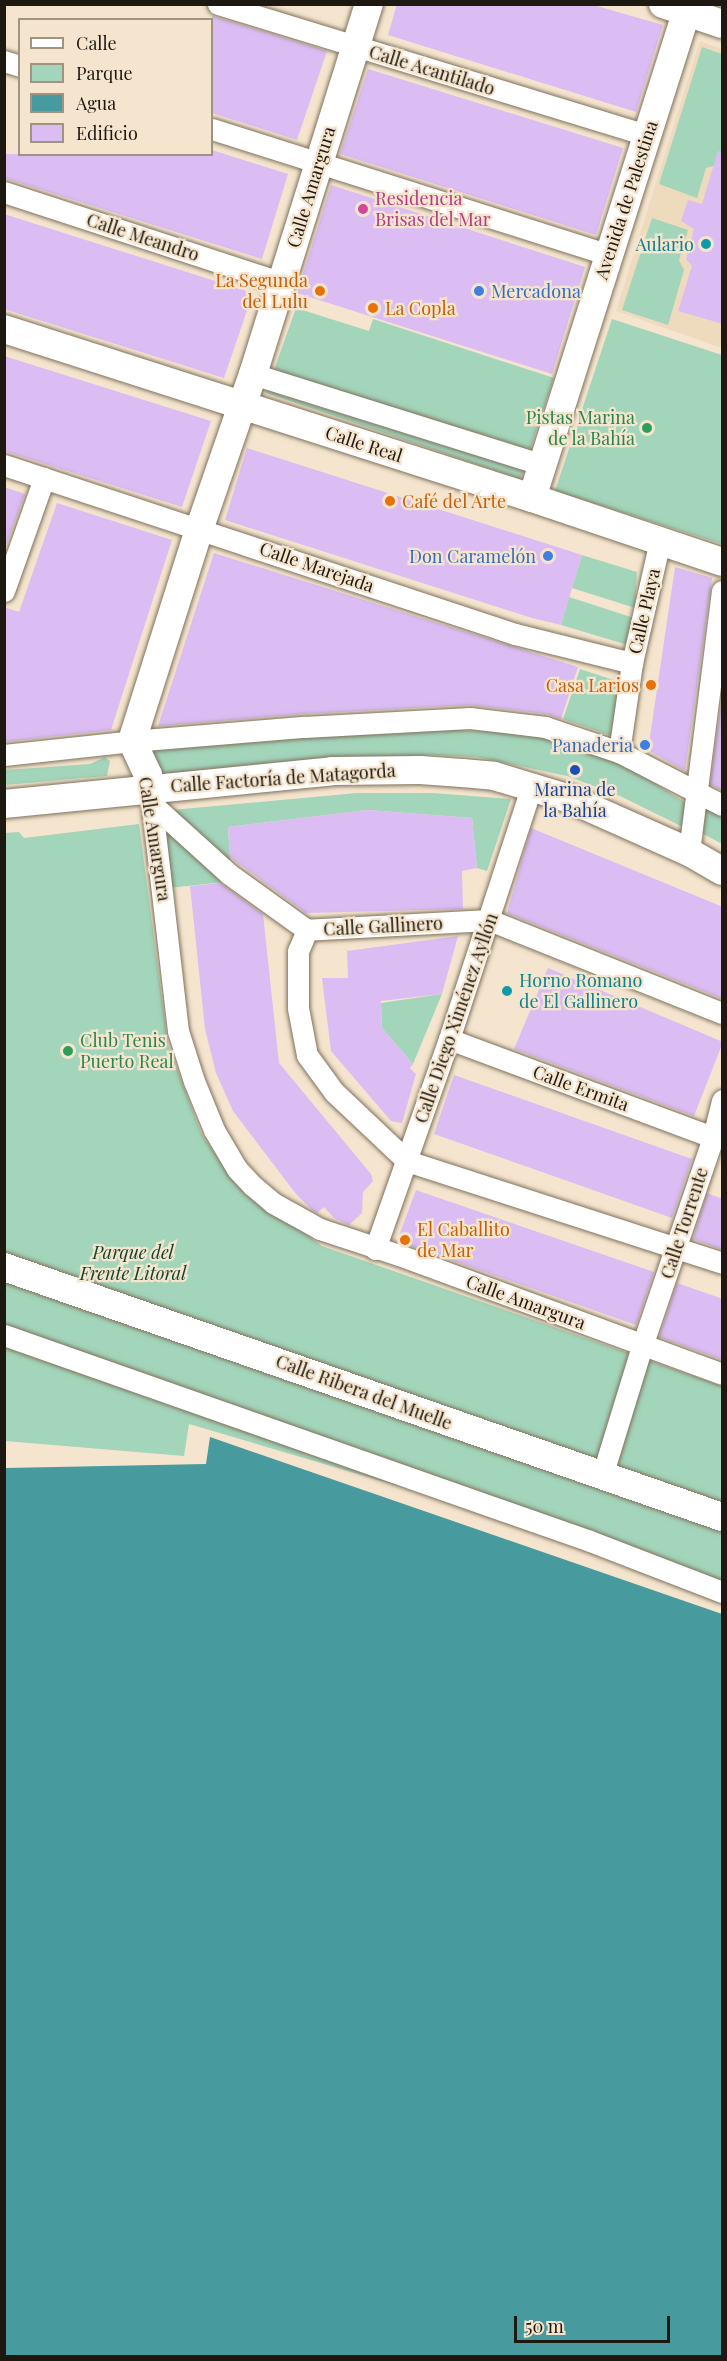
<!DOCTYPE html>
<meta charset="utf-8">
<style>
body{margin:0}
#map{position:relative;width:727px;height:2361px;overflow:hidden;background:#f5e5ce;font-family:"Playfair Display",serif}
div>[style]{position:absolute}
[style*='--x']{left:calc(var(--x)*1px);top:calc(var(--y)*1px);width:calc(var(--w)*1px);rotate:calc(var(--a)*1deg)}
.built>*{inset:0;background:#eedabc}
.green>*{inset:0;background:#a3d5ba}
.water>*{inset:0;background:#479b9e}
.building>*{inset:0;background:#dbbdf3}
.roads{filter:drop-shadow(0 0 2px #7f715c) drop-shadow(0 0 2px #7f715c)}
.street>*{height:21px;margin:-10.5px;padding:0 10.5px;transform-origin:10.5px;border-radius:10.5px;background:#fff}
.secondary>*{height:28px;margin:-14px;padding:0 14px;transform-origin:14px;border-radius:14px;background:#fff}
.dots>*{width:16px;height:16px;translate:-50% -50%;box-sizing:border-box;border:3px solid #f5e5ce;border-radius:50%}
span{translate:-50% -50%;white-space:nowrap;text-align:center;line-height:1.15;-webkit-text-stroke:4.5px #f5e5ce;paint-order:stroke}
.street-label{font-size:18px;color:#1d1810}
.hotel-label{font-size:18px;color:#b23c85}
.left{translate:0 -50%;text-align:left}
.culture-label{font-size:18px;color:#0d838f}
.right{translate:-100% -50%;text-align:right}
.food-label{font-size:18px;color:#c56008}
.shop-label{font-size:18px;color:#366cbe}
.leisure-label{font-size:18px;color:#27864d}
.transit-label{font-size:18px;color:#164399}
.park-label{font-size:18px;color:#10442e;font-style:italic}
.frame{position:absolute;inset:0;border:6px solid #1d1810;pointer-events:none}
.legend{position:absolute;left:18px;top:18px;width:195px;height:138px;box-sizing:border-box;background:#f5e5ce;border:2px solid #9f9382;margin:0;padding:8px 10px;list-style:none;font-size:18px;color:#1d1810}
.legend li{display:flex;align-items:center;gap:12px;height:30px}
.legend b{width:30px;border:2px solid #9f9382}
.scale{position:absolute;left:514px;top:2316px;width:156px;height:27px;box-sizing:border-box;border:3px solid #1d1810;border-top:0;padding-left:8px;font-size:18px;line-height:21px;white-space:nowrap;color:#1d1810;-webkit-text-stroke:4px #f5e5ce;paint-order:stroke}
</style>
<div id="map">
<div class="built">
<div style="clip-path:polygon(700px 41px,722px 49px,722px 348px,616px 311px)"></div>
</div>
<div class="green">
<div style="clip-path:polygon(702px 47px,722px 54px,722px 151px,720px 164px,706px 168px,697px 198px,659px 184px)"></div>
<div style="clip-path:polygon(652px 218px,688px 230px,679px 260px,684px 270px,668px 325px,622px 310px)"></div>
<div style="clip-path:polygon(296px 308px,369px 331px,373px 319px,554px 378px,520px 479px,266px 393px)"></div>
<div style="clip-path:polygon(612px 319px,722px 355px,722px 544px,555px 491px)"></div>
<div style="clip-path:polygon(582px 555px,637px 572px,635px 608px,572px 588px)"></div>
<div style="clip-path:polygon(569px 597px,634px 618px,631px 646px,561px 625px)"></div>
<div style="clip-path:polygon(580px 669px,623px 683px,618px 738px,563px 719px)"></div>
<div style="clip-path:polygon(440px 729px,541px 734px,616px 759px,686px 803px,683px 827px,620px 796px,567px 776px,477px 757px,432px 755px,298px 761px,158px 777px,143px 748px)"></div>
<div style="clip-path:polygon(105px 757px,110px 761px,107px 776px,5px 785px,5px 770px,90px 764px)"></div>
<div style="clip-path:polygon(357px 793px,433px 793px,511px 799px,487px 871px,477px 868px,472px 818px,368px 810px,228px 827px,231px 871px,225px 882px,168px 888px,161px 811px)"></div>
<div style="clip-path:polygon(703px 806px,722px 816px,722px 844px,698px 831px)"></div>
<div style="clip-path:polygon(139px 824px,168px 1045px,201px 1133px,235px 1183px,322px 1246px,722px 1386px,722px 1588px,666px 1565px,189px 1424px,184px 1456px,5px 1441px,5px 833px,19px 832px,24px 838px)"></div>
<div style="clip-path:polygon(442px 994px,413px 1064px,382px 1028px,381px 1003px)"></div>
</div>
<div class="water">
<div style="clip-path:polygon(210px 1437px,722px 1614px,722px 2356px,5px 2356px,5px 1468px,206px 1464px)"></div>
</div>
<div class="building">
<div style="clip-path:polygon(397px 4px,590px 4px,663px 25px,636px 112px,388px 35px)"></div>
<div style="clip-path:polygon(212px 16px,327px 51px,297px 140px,212px 113px)"></div>
<div style="clip-path:polygon(368px 69px,623px 148px,596px 235px,340px 154px)"></div>
<div style="clip-path:polygon(212px 150px,288px 174px,262px 259px,4px 178px,4px 154px,212px 154px)"></div>
<div style="clip-path:polygon(718px 151px,723px 152px,723px 324px,678px 311px,692px 266px,686px 259px,694px 229px,681px 221px,688px 200px,702px 204px)"></div>
<div style="clip-path:polygon(331px 185px,585px 267px,552px 374px,297px 293px)"></div>
<div style="clip-path:polygon(4px 214px,253px 293px,224px 378px,4px 309px)"></div>
<div style="clip-path:polygon(4px 356px,211px 421px,182px 507px,4px 451px)"></div>
<div style="clip-path:polygon(247px 448px,582px 555px,561px 625px,532px 618px,225px 520px)"></div>
<div style="clip-path:polygon(4px 487px,25px 494px,4px 551px)"></div>
<div style="clip-path:polygon(57px 503px,172px 540px,111px 730px,4px 742px,4px 607px,19px 612px)"></div>
<div style="clip-path:polygon(214px 553px,578px 667px,561px 719px,547px 714px,469px 705px,303px 714px,158px 726px)"></div>
<div style="clip-path:polygon(675px 567px,712px 578px,685px 771px,648px 750px)"></div>
<div style="clip-path:polygon(723px 689px,723px 791px,710px 784px)"></div>
<div style="clip-path:polygon(368px 810px,472px 818px,477px 868px,462px 871px,463px 909px,306px 913px,230px 857px,228px 827px)"></div>
<div style="clip-path:polygon(531px 828px,723px 907px,723px 999px,507px 913px)"></div>
<div style="clip-path:polygon(220px 883px,263px 914px,279px 1063px,371px 1174px,373px 1181px,363px 1192px,362px 1213px,349px 1225px,334px 1218px,324px 1207px,317px 1213px,312px 1210px,296px 1194px,233px 1111px,216px 1073px,205px 1029px,190px 886px)"></div>
<div style="clip-path:polygon(458px 936px,442px 994px,381px 1001px,382px 1028px,413px 1064px,410px 1068px,416px 1074px,402px 1123px,391px 1121px,331px 1051px,322px 978px,348px 978px,347px 951px)"></div>
<div style="clip-path:polygon(548px 968px,723px 1042px,694px 1116px,514px 1049px)"></div>
<div style="clip-path:polygon(454px 1075px,692px 1159px,672px 1218px,434px 1134px)"></div>
<div style="clip-path:polygon(416px 1190px,654px 1272px,636px 1325px,397px 1241px)"></div>
<div style="clip-path:polygon(707px 1193px,723px 1199px,723px 1250px,693px 1239px)"></div>
<div style="clip-path:polygon(677px 1283px,723px 1299px,723px 1360px,659px 1337px)"></div>
</div>
<div class="roads">
<div class="street">
<div style="--x:218;--y:4;--w:448;--a:17"></div>
<div style="--x:4;--y:61;--w:17;--a:17"></div>
<div style="--x:212;--y:129;--w:417;--a:17.6"></div>
<div style="--x:4;--y:192;--w:293;--a:18.1"></div>
<div style="--x:253;--y:374;--w:302;--a:17.4"></div>
<div style="--x:4;--y:465;--w:538;--a:18.3"></div>
<div style="--x:515;--y:634;--w:121;--a:13.9"></div>
<div style="--x:4;--y:591;--w:120;--a:-70.5"></div>
<div style="--x:619;--y:752;--w:90;--a:-81.7"></div>
<div style="--x:632;--y:663;--w:125;--a:-77.1"></div>
<div style="--x:4;--y:755;--w:129;--a:-6.2"></div>
<div style="--x:132;--y:741;--w:173;--a:-4.7"></div>
<div style="--x:304;--y:727;--w:166;--a:-3.1"></div>
<div style="--x:470;--y:718;--w:76;--a:6.8"></div>
<div style="--x:545;--y:727;--w:78;--a:18.7"></div>
<div style="--x:619;--y:752;--w:116;--a:27.2"></div>
<div style="--x:150;--y:789;--w:244;--a:83.4"></div>
<div style="--x:178;--y:1031;--w:52;--a:72.3"></div>
<div style="--x:194;--y:1081;--w:53;--a:67.8"></div>
<div style="--x:214;--y:1130;--w:45;--a:59.5"></div>
<div style="--x:237;--y:1169;--w:23;--a:47"></div>
<div style="--x:253;--y:1186;--w:26;--a:40"></div>
<div style="--x:273;--y:1203;--w:54;--a:29"></div>
<div style="--x:320;--y:1229;--w:83;--a:18.2"></div>
<div style="--x:399;--y:1255;--w:344;--a:20.2"></div>
<div style="--x:154;--y:806;--w:101;--a:42.2"></div>
<div style="--x:229;--y:874;--w:96;--a:35.7"></div>
<div style="--x:689;--y:852;--w:263;--a:-82.8"></div>
<div style="--x:722;--y:1013;--w:251;--a:-158.2"></div>
<div style="--x:489;--y:920;--w:182;--a:176.9"></div>
<div style="--x:307;--y:930;--w:23;--a:113"></div>
<div style="--x:298;--y:951;--w:57;--a:90"></div>
<div style="--x:298;--y:1008;--w:48;--a:79.2"></div>
<div style="--x:307;--y:1055;--w:46;--a:53.9"></div>
<div style="--x:334;--y:1092;--w:100;--a:43.4"></div>
<div style="--x:407;--y:1161;--w:331;--a:17.9"></div>
<div style="--x:449;--y:1039;--w:282;--a:20.4"></div>
<div style="--x:375;--y:1249;--w:223;--a:-70.6"></div>
<div style="--x:449;--y:1039;--w:267;--a:-71.9"></div>
<div style="--x:4;--y:1335;--w:621;--a:19.37"></div>
<div style="--x:590;--y:1541;--w:142;--a:21.1"></div>
<div style="--x:602;--y:1476;--w:136;--a:-72.9"></div>
<div style="--x:642;--y:1346;--w:221;--a:-71.2"></div>
<div style="--x:713;--y:1137;--w:38;--a:-76"></div>
</div>
<div class="secondary">
<div style="--x:663;--y:4;--w:62;--a:18.7"></div>
<div style="--x:4;--y:329;--w:554;--a:17.75"></div>
<div style="--x:532;--y:498;--w:200;--a:18.6"></div>
<div style="--x:532;--y:498;--w:518;--a:-72.37"></div>
<div style="--x:150;--y:789;--w:14;--a:-98"></div>
<div style="--x:148;--y:775;--w:38;--a:-115"></div>
<div style="--x:132;--y:741;--w:225;--a:-72.4"></div>
<div style="--x:200;--y:527;--w:162;--a:-70.9"></div>
<div style="--x:253;--y:374;--w:388;--a:-72.6"></div>
<div style="--x:4;--y:804;--w:330;--a:-5.7"></div>
<div style="--x:332;--y:771;--w:88;--a:-0.7"></div>
<div style="--x:420;--y:770;--w:42;--a:4.1"></div>
<div style="--x:462;--y:773;--w:32;--a:5"></div>
<div style="--x:494;--y:776;--w:79;--a:16.8"></div>
<div style="--x:570;--y:799;--w:130;--a:24"></div>
<div style="--x:689;--y:852;--w:38;--a:30"></div>
<div style="--x:4;--y:1267;--w:760;--a:19.2"></div>
</div>
</div>
<div class="dots">
<div style="left:363px;top:209px;background:#d1479c"></div>
<div style="left:706px;top:244px;background:#0f9aa8"></div>
<div style="left:320px;top:291px;background:#e8710a"></div>
<div style="left:479px;top:291px;background:#3f7fe0"></div>
<div style="left:373px;top:308px;background:#e8710a"></div>
<div style="left:647px;top:428px;background:#2e9e5b"></div>
<div style="left:390px;top:501px;background:#e8710a"></div>
<div style="left:548px;top:556px;background:#3f7fe0"></div>
<div style="left:651px;top:685px;background:#e8710a"></div>
<div style="left:645px;top:745px;background:#3f7fe0"></div>
<div style="left:575px;top:770px;background:#1a4fb4"></div>
<div style="left:507px;top:991px;background:#0f9aa8"></div>
<div style="left:68px;top:1051px;background:#2e9e5b"></div>
<div style="left:405px;top:1240px;background:#e8710a"></div>
</div>
<div class="street-label">
<span style="left:432px;top:70px;rotate:17deg">Calle Acantilado</span>
<span style="left:311px;top:187px;rotate:-73deg">Calle Amargura</span>
<span style="left:626px;top:200px;rotate:-72deg">Avenida de Palestina</span>
<span style="left:143px;top:237px;rotate:18deg">Calle Meandro</span>
<span style="left:364px;top:444px;rotate:18deg">Calle Real</span>
<span style="left:317px;top:567px;rotate:19deg">Calle Marejada</span>
<span style="left:644px;top:611px;rotate:-77deg">Calle Playa</span>
<span style="left:283px;top:778px;rotate:-4deg">Calle Factoría de Matagorda</span>
<span style="left:155px;top:839px;rotate:81deg">Calle Amargura</span>
<span style="left:383px;top:926px;rotate:-3deg">Calle Gallinero</span>
<span style="left:456px;top:1018px;rotate:-71deg">Calle Diego Ximénez Ayllón</span>
<span style="left:581px;top:1088px;rotate:20deg">Calle Ermita</span>
<span style="left:684px;top:1223px;rotate:-72deg">Calle Torrente</span>
<span style="left:526px;top:1302px;rotate:20deg">Calle Amargura</span>
<span style="left:364px;top:1392px;rotate:20deg">Calle Ribera del Muelle</span>
</div>
<div class="hotel-label">
<span class="left" style="left:375px;top:209px">Residencia<br>Brisas del Mar</span>
</div>
<div class="culture-label">
<span class="right" style="left:694px;top:244px">Aulario</span>
<span class="left" style="left:519px;top:991px">Horno Romano<br>de El Gallinero</span>
</div>
<div class="food-label">
<span class="right" style="left:308px;top:291px">La Segunda<br>del Lulu</span>
<span class="left" style="left:385px;top:308px">La Copla</span>
<span class="left" style="left:402px;top:501px">Café del Arte</span>
<span class="right" style="left:639px;top:685px">Casa Larios</span>
<span class="left" style="left:417px;top:1240px">El Caballito<br>de Mar</span>
</div>
<div class="shop-label">
<span class="left" style="left:491px;top:291px">Mercadona</span>
<span class="right" style="left:536px;top:556px">Don Caramelón</span>
<span class="right" style="left:633px;top:745px">Panaderia</span>
</div>
<div class="leisure-label">
<span class="right" style="left:635px;top:428px">Pistas Marina<br>de la Bahía</span>
<span class="left" style="left:80px;top:1051px">Club Tenis<br>Puerto Real</span>
</div>
<div class="transit-label">
<span style="left:575px;top:800px">Marina de<br>la Bahía</span>
</div>
<div class="park-label">
<span style="left:133px;top:1263px">Parque del<br>Frente Litoral</span>
</div>
<div class="frame"></div>
<ul class="legend">
<li><b style="height:8px;background:#fff"></b>Calle</li>
<li><b style="height:16px;background:#a3d5ba"></b>Parque</li>
<li><b style="height:16px;background:#479b9e"></b>Agua</li>
<li><b style="height:16px;background:#dbbdf3"></b>Edificio</li>
</ul>
<div class="scale">50 m</div>
</div>
